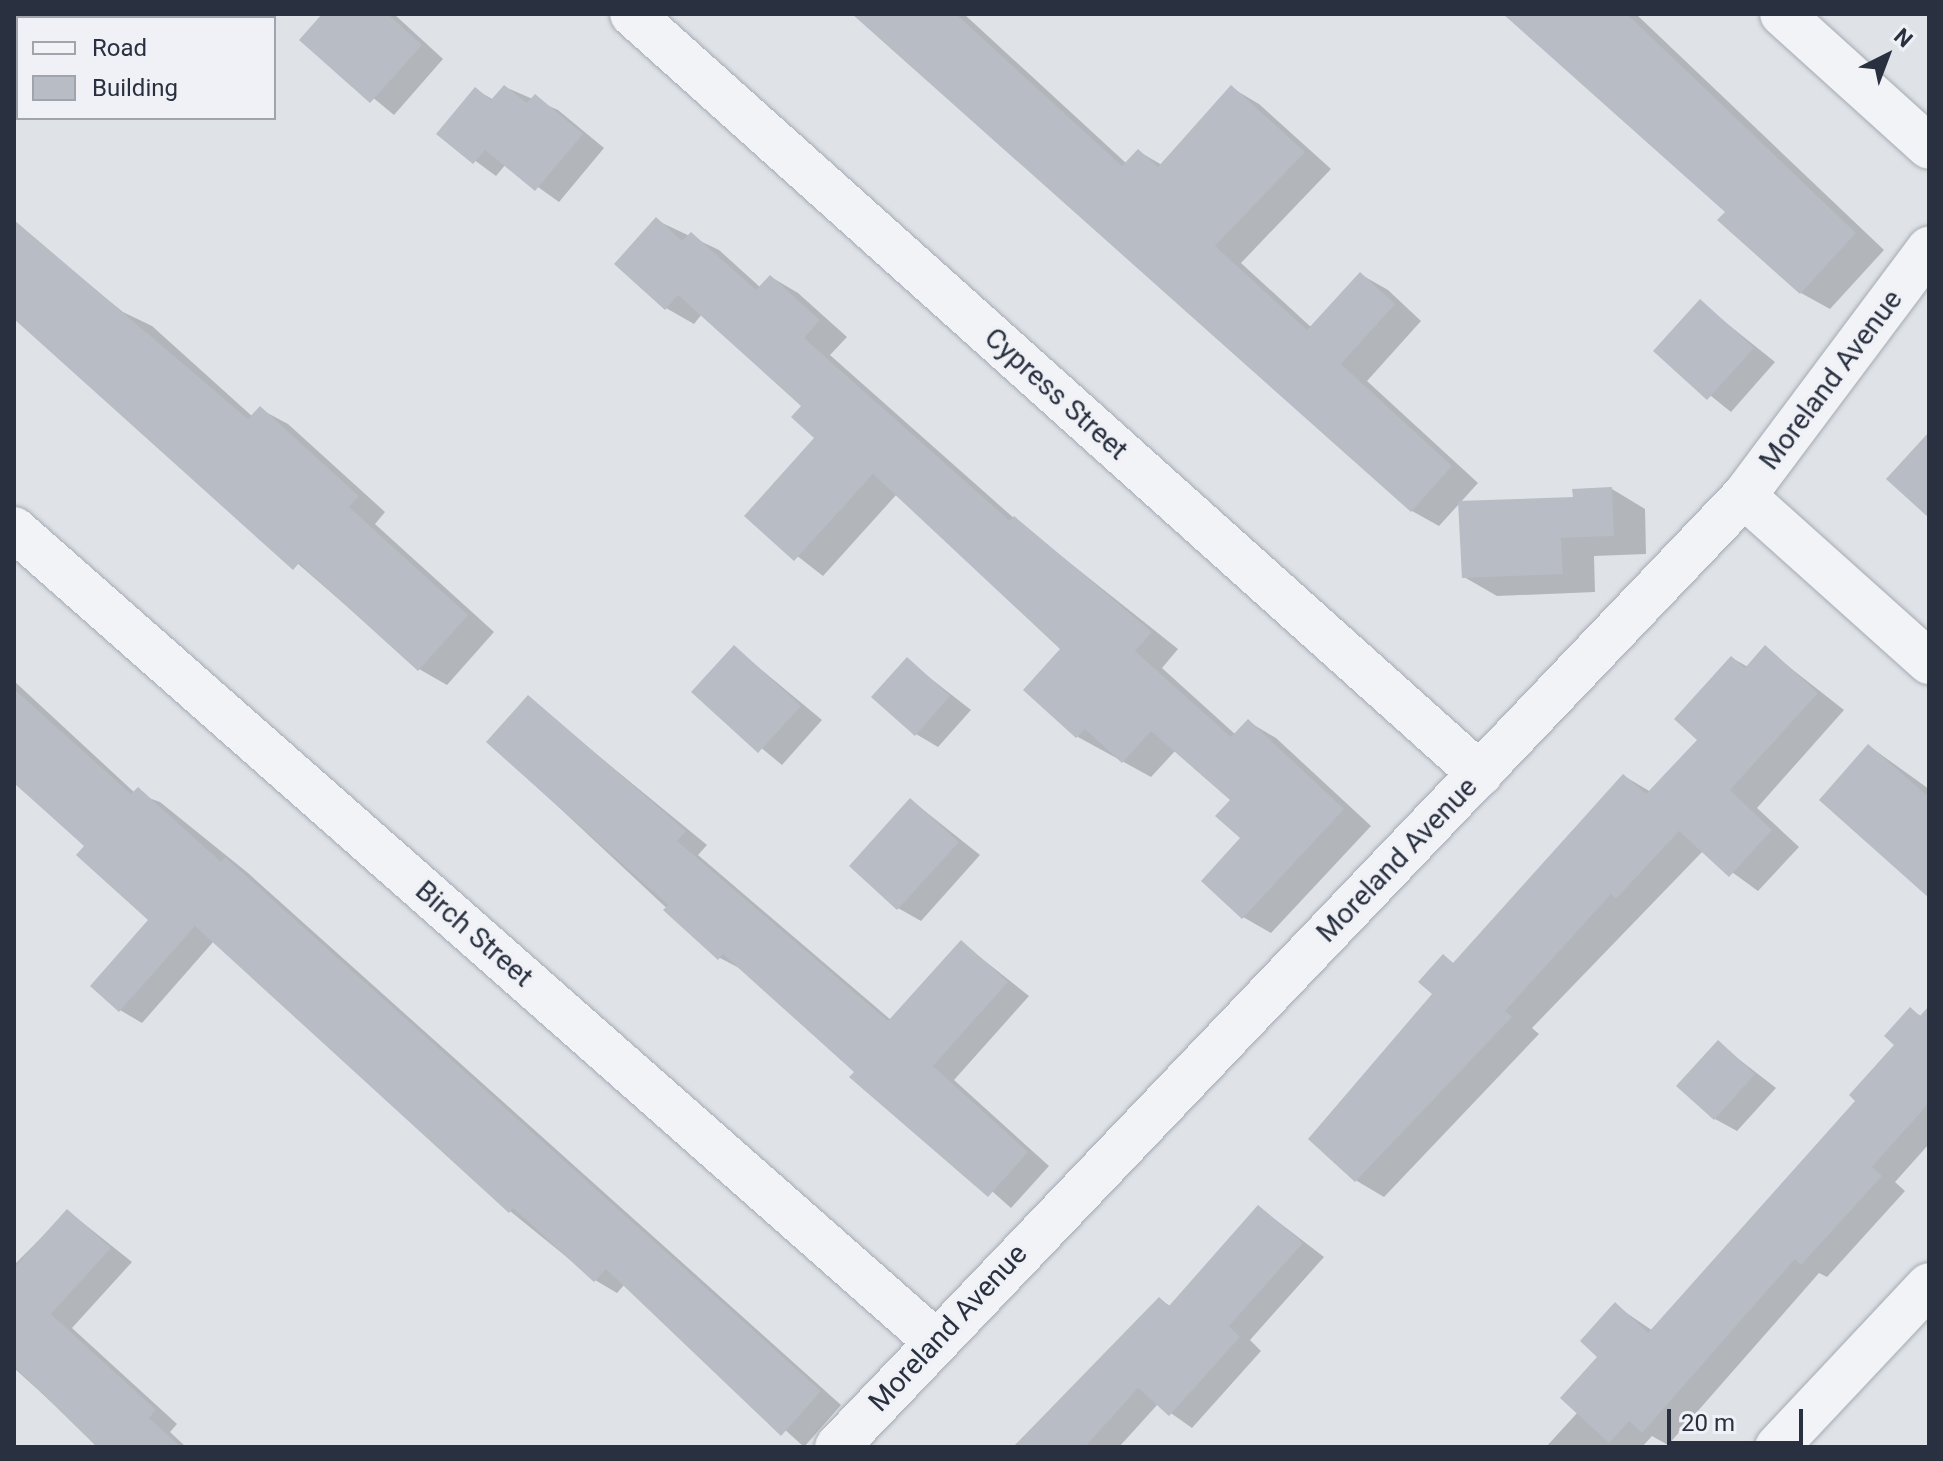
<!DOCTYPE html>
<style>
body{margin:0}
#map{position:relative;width:1943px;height:1461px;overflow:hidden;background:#dfe3e8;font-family:Roboto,sans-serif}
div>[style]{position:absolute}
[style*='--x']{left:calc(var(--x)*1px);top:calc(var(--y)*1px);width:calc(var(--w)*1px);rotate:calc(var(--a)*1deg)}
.shadow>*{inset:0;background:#0003}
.building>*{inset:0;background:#b7bcc5}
.roads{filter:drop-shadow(0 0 2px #a5aab2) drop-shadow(0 0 2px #a5aab2)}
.minor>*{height:44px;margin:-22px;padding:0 22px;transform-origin:22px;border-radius:22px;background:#f2f3f6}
.tertiary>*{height:44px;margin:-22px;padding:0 22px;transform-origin:22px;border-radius:22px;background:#f2f3f6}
span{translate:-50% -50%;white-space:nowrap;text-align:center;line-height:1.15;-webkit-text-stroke:6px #eff1f6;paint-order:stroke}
.street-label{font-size:28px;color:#29303f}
.frame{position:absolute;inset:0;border:16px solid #29303f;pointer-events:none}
.legend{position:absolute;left:16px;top:16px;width:260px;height:104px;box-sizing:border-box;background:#eff1f6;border:2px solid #a0a4ad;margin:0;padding:10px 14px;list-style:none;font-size:24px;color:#29303f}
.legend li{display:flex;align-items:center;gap:16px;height:40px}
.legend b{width:40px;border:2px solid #a0a4ad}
.north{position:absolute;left:1847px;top:16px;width:80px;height:80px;-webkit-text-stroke:6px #eff1f6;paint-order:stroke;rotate:42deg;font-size:22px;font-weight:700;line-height:32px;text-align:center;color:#29303f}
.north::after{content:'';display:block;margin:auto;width:28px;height:36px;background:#29303f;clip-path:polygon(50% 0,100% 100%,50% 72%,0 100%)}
.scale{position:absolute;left:1667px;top:1409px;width:136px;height:36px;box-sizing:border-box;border:4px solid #29303f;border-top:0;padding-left:10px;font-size:24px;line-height:28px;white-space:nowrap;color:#29303f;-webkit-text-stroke:6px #eff1f6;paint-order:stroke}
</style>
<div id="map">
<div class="shadow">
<div style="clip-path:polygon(325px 14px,394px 14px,443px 59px,394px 115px,302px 39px)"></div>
<div style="clip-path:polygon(853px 14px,964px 14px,1127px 164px,1138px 151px,1162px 165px,1232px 88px,1259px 104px,1331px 169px,1241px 263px,1312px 328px,1360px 274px,1388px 290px,1421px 321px,1367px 381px,1478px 483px,1439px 526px,1412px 511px)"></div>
<div style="clip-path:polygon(1510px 14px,1636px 14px,1884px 250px,1830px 309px,1801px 293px,1720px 220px,1728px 211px)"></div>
<div style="clip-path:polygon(505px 87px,558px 110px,604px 148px,559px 202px,506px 164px,496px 176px,439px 134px,476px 90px,494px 100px)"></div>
<div style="clip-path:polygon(656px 220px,719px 250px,761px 288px,771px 277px,798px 293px,847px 337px,830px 355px,1016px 520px,1178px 649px,1162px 668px,1236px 735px,1249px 722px,1276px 738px,1371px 826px,1271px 933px,1243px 917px,1242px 838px,1233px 799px,1176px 750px,1151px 777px,1078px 737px,1026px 690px,1063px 649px,897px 494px,823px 576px,746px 516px,817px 438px,804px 406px,702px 314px,694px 324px,666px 308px)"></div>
<div style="clip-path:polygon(14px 224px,123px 312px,152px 326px,253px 417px,260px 409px,288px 424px,385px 512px,375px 524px,494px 632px,447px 685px,419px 669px,14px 317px)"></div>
<div style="clip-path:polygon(1700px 302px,1775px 362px,1731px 412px,1655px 351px)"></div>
<div style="clip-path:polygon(1612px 489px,1645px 509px,1646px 554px,1594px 556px,1595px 592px,1497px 596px,1464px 577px,1575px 499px)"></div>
<div style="clip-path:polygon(734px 647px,822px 720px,782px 765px,693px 692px)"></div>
<div style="clip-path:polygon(1765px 648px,1844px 710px,1757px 808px,1799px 847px,1758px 891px,1703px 851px,1532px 1028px,1539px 1034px,1384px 1197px,1357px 1181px,1310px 1139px,1435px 994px,1443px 957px,1455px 964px,1624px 776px,1651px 792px,1700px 740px,1732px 658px,1748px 667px)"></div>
<div style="clip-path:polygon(907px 660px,971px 710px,938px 747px,916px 734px)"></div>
<div style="clip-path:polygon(14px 681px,135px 793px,160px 802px,248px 873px,841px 1405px,804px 1447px,625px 1284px,617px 1293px,595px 1280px,510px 1211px,214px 941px,142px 1023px,120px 1010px,151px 920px,87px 846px,14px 783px)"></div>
<div style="clip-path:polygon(528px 698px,707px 845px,698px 855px,891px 1020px,961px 942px,1029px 996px,954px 1080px,1049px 1166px,1011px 1208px,743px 970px,720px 958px,489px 742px)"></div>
<div style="clip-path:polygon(1869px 746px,1929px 789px,1929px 895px)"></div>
<div style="clip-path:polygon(911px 800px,980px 855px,921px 921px,898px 908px)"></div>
<div style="clip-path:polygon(1929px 1008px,1929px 1144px,1895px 1182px,1905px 1191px,1827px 1277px,1819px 1273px,1668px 1445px,1652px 1436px,1642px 1447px,1546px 1447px,1578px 1412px,1615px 1305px,1653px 1331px,1858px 1100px,1897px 1045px,1910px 1010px,1921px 1016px)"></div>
<div style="clip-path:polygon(1718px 1043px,1776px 1088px,1737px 1131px,1715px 1119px)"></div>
<div style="clip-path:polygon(1259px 1207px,1324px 1257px,1250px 1340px,1261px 1351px,1192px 1428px,1158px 1404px,1119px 1447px,1040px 1447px,1026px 1435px,1160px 1300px,1172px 1307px)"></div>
<div style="clip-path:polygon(68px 1211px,132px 1262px,72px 1328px,177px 1424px,170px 1432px,186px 1447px,101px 1447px,14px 1368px,14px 1265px)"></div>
</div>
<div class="building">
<div style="clip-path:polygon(322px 14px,388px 14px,422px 45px,370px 103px,299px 40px)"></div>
<div style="clip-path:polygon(852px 14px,956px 14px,1122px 166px,1138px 149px,1158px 167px,1231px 85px,1305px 152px,1215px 246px,1307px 330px,1360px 272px,1395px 304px,1341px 364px,1452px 466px,1411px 512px)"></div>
<div style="clip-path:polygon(1503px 14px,1627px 14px,1856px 233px,1800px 294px,1717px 220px,1725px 212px)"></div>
<div style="clip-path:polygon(504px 85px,527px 103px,535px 94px,583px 134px,535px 191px,485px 150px,473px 164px,436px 134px,475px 87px,491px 100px)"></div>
<div style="clip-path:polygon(656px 217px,682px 241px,691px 232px,756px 290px,770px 275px,820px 320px,804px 338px,1010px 521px,1014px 516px,1152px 632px,1135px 651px,1231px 737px,1248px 719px,1344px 809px,1242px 919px,1201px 881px,1240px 838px,1215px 816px,1230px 800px,1151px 731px,1122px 763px,1085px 729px,1076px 738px,1023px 690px,1060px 649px,873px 474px,794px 561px,744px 516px,814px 438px,791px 417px,801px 406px,678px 295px,665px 310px,614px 264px)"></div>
<div style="clip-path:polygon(14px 220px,248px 419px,260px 406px,359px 496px,349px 507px,468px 615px,418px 671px,299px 563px,293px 570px,14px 319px)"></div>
<div style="clip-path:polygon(1700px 299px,1754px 348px,1707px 400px,1653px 351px)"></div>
<div style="clip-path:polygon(1929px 432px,1929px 518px,1886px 479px)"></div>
<div style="clip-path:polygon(1612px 487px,1614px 536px,1561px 538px,1563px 574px,1462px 578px,1458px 501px,1573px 497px,1572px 489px)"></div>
<div style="clip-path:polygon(734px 645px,801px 706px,758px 753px,691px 692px)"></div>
<div style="clip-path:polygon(1765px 645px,1818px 693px,1730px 790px,1772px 830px,1729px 877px,1679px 831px,1616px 899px,1611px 894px,1505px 1011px,1512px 1017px,1355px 1182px,1308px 1139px,1432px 994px,1418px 982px,1443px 954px,1453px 963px,1623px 774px,1646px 794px,1697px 740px,1674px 719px,1731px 656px,1745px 668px)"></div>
<div style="clip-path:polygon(907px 657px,950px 696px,915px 736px,871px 697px)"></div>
<div style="clip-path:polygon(14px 689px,131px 794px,138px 787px,221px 862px,225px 857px,821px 1391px,781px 1436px,606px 1269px,594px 1282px,513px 1208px,509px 1213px,195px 926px,119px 1012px,90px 986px,148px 920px,76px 855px,84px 846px,14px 783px)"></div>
<div style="clip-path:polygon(528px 695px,686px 831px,677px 841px,888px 1021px,961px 940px,1008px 982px,933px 1066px,1028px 1152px,988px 1197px,849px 1077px,854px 1072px,723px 954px,718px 960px,663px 910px,668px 905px,486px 742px)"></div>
<div style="clip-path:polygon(1868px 744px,1929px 797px,1929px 898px,1819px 800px)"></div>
<div style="clip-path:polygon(910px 798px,959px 842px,897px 910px,849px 866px)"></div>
<div style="clip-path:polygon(1929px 1006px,1929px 1103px,1872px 1167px,1882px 1176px,1801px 1265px,1795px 1259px,1642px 1433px,1629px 1421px,1609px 1443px,1560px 1398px,1597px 1357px,1580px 1341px,1615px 1302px,1648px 1333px,1855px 1101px,1849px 1095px,1894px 1045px,1884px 1036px,1910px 1007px,1920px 1016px)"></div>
<div style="clip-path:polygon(1718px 1040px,1755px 1074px,1714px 1120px,1676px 1086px)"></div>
<div style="clip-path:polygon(1258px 1205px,1303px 1243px,1229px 1326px,1240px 1337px,1169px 1416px,1138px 1388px,1085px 1447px,1013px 1447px,1159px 1297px,1169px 1306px)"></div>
<div style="clip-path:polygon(67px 1209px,111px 1248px,51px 1314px,156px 1410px,149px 1418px,181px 1447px,97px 1447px,14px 1366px,14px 1268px)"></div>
</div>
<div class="roads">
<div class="minor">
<div style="--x:632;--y:14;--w:1139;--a:41.87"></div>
<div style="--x:1782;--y:14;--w:198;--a:42.1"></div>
<div style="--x:1744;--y:496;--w:249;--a:41.9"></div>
<div style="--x:14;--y:529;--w:1226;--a:41.4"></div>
<div style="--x:1777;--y:1447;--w:222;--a:-46.8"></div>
</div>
<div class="tertiary">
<div style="--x:837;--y:1447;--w:1314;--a:-46.36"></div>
<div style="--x:1744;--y:496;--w:309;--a:-53.2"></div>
</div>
</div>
<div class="street-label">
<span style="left:1831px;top:380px;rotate:-53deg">Moreland Avenue</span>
<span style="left:1056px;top:394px;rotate:42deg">Cypress Street</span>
<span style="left:1397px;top:860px;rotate:-46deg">Moreland Avenue</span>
<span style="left:474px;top:934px;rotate:41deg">Birch Street</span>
<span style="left:948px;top:1328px;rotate:-47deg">Moreland Avenue</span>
</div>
<div class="frame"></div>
<ul class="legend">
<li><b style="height:10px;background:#f2f3f6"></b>Road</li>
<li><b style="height:22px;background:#b7bcc5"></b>Building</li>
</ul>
<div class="north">N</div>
<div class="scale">20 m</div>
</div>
